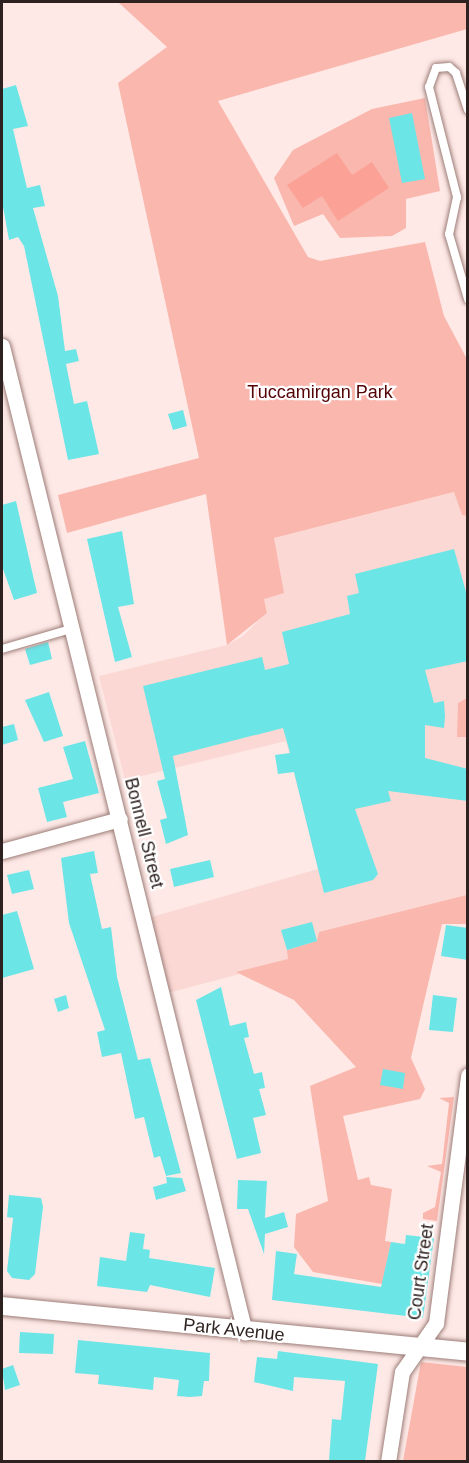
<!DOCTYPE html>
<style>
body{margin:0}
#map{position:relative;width:469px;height:1463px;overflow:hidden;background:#fee9e6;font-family:Arial,sans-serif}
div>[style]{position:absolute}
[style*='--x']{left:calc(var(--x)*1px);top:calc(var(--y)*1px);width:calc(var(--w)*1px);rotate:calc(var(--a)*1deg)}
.built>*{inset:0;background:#fbd8d3}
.green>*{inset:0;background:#fab7ae}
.water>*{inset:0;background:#fba196}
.building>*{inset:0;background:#6ce5e7}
.roads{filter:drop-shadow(0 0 2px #9c7d78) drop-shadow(0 0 2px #9c7d78)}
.service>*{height:8px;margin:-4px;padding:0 4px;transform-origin:4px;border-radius:4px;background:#fff}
.minor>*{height:15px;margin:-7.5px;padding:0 7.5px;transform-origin:7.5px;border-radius:7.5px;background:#fff}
.tertiary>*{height:18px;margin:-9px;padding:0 9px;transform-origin:9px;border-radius:9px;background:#fff}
span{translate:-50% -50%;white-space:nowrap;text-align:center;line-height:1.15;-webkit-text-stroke:4.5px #fff;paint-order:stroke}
.park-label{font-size:18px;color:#540305}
.street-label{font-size:18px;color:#2e2220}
.frame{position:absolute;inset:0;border:3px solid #2e2220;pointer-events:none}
</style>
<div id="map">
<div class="built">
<div style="clip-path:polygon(455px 492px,462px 515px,468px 516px,467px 914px,164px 994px,145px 919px,318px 869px,286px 741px,125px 780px,99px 676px,227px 645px,243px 636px,267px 612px,264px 599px,274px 538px)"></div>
</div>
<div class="green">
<div style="clip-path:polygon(118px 2px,467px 2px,467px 29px,218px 101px,308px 257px,320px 261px,425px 242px,444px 316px,468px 361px,467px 516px,462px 515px,454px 492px,274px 538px,284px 593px,264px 599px,267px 613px,227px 645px,206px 494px,67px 533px,58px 495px,199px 458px,118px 83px,167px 47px)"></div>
<div style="clip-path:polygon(425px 98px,440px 191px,406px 199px,406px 228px,392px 236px,340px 238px,323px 214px,294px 226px,274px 178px,293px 150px,372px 109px)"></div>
<div style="clip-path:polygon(467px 698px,467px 737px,457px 737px,458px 703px)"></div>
<div style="clip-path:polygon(467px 895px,467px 924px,442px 924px,411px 1058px,425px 1089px,420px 1099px,343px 1116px,358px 1180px,369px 1177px,371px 1185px,408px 1192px,392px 1189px,385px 1241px,391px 1242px,382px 1284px,313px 1272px,294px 1247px,296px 1214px,328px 1201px,310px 1086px,356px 1067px,294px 1000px,236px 972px,288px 959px,287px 950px,317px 941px,319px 932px)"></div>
<div style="clip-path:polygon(454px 1097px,437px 1221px,423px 1219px,423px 1213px,435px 1207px,441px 1172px,427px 1166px,442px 1164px,449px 1103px,439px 1098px)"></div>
<div style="clip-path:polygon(421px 1362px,467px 1367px,467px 1461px,403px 1461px)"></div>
</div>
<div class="water">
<div style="clip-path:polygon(337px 153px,352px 175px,372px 162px,389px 188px,338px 221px,322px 196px,303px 208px,287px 185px)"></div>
</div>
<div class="building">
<div style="clip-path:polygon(16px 85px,28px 126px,13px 129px,17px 146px,27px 188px,40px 185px,45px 206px,33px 208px,58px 296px,65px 351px,76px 349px,79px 361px,66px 364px,74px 404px,87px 401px,99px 454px,68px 460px,24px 246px,18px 237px,9px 240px,2px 201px,2px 89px)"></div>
<div style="clip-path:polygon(412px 113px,425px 179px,402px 183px,389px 118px)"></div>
<div style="clip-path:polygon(183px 410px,187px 426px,173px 430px,168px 414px)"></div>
<div style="clip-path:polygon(16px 501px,37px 593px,14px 600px,2px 566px,2px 505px)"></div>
<div style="clip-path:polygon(122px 531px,134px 604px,118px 607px,132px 657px,115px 662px,87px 539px)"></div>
<div style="clip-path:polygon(454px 549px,468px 599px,468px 661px,425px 670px,434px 703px,444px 701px,445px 717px,444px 728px,425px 725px,425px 758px,468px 769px,468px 801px,388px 791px,391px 801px,355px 809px,378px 874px,373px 880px,324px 893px,294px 772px,278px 774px,275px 755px,290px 753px,283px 728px,173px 756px,188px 835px,166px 844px,160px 820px,167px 818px,157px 781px,165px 779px,143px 686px,262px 657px,265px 670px,289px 664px,282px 632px,350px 614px,347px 596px,359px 593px,355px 574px)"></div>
<div style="clip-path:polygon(48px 642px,52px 659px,30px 665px,25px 649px)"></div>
<div style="clip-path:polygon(49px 692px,63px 736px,44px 742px,25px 700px)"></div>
<div style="clip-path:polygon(14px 724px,18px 740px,2px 745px,2px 727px)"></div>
<div style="clip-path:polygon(85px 741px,99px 793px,63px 802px,67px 817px,47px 822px,38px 788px,73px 779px,63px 747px)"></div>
<div style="clip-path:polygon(94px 851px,98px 873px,90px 874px,102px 929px,111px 927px,117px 977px,138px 1060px,150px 1058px,181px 1173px,166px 1176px,160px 1156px,154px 1158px,144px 1117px,135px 1119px,121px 1053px,102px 1057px,97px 1032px,105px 1030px,69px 923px,61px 858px)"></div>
<div style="clip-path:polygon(210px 860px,214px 877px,174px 887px,170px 869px)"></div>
<div style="clip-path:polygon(29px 870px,34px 889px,12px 894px,7px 875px)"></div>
<div style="clip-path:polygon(17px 911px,34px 969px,2px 978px,2px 915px)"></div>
<div style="clip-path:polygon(312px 922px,317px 941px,287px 950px,281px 930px)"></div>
<div style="clip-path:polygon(446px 925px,468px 928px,468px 960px,441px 956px)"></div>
<div style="clip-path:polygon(221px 987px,230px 1026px,246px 1022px,249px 1037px,244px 1038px,254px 1074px,262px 1072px,265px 1088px,259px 1089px,266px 1115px,253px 1118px,261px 1153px,237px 1159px,196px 1000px)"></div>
<div style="clip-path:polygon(66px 995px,69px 1008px,58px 1012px,54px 999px)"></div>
<div style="clip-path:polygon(433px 995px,457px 998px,453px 1032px,429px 1030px)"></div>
<div style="clip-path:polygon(383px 1069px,405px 1073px,403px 1089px,380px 1085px)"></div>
<div style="clip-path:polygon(166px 1177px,182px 1178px,186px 1191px,156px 1200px,153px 1187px,167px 1183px)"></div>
<div style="clip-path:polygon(238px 1180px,267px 1181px,265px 1218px,284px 1212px,288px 1227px,265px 1234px,264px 1254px,248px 1209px,237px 1209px)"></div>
<div style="clip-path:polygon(9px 1195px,41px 1198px,43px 1207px,35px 1274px,29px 1280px,12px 1278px,7px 1271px,13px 1218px,7px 1217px)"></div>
<div style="clip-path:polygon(130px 1232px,145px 1234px,143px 1249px,150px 1250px,149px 1258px,215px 1268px,210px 1297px,150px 1285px,147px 1292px,97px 1286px,100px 1257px,126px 1261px)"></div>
<div style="clip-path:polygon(406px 1235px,434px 1238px,423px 1318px,272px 1300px,276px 1251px,297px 1254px,294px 1274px,381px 1287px,391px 1242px,405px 1244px)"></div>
<div style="clip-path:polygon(20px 1332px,54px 1334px,53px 1354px,19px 1353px)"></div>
<div style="clip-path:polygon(78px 1340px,210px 1353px,209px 1381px,204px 1381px,202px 1396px,190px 1397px,177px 1396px,179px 1380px,154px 1377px,153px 1390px,98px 1384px,99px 1375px,75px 1373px)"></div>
<div style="clip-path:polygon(278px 1351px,378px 1364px,365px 1461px,329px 1461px,332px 1419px,341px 1420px,345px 1381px,294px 1377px,293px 1391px,254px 1382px,257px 1357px,277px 1359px)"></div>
<div style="clip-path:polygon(13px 1365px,20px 1385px,5px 1390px,2px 1369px)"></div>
</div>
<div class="roads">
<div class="service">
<div style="--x:468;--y:110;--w:39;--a:-108"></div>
<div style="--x:456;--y:73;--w:9;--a:-139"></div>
<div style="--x:449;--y:67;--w:13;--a:176"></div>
<div style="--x:436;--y:68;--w:20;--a:110"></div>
<div style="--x:429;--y:87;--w:114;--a:75.7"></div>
<div style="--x:457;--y:197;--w:38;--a:102"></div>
<div style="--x:449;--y:234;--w:68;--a:73.7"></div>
<div style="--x:2;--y:649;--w:72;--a:-16.2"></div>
</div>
<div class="minor">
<div style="--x:2;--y:346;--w:1016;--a:76.16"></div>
<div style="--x:2;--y:851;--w:122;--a:-15.2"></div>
<div style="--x:388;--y:1462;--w:91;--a:-81.2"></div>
<div style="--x:402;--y:1372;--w:60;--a:-55.2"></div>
<div style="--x:436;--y:1323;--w:250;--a:-82.6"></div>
</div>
<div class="tertiary">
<div style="--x:2;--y:1306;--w:468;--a:5.6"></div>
</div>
</div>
<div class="park-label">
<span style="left:320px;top:392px">Tuccamirgan Park</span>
</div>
<div class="street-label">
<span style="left:144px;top:833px;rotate:76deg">Bonnell Street</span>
<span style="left:421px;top:1272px;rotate:-82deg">Court Street</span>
<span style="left:234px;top:1330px;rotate:6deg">Park Avenue</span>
</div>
<div class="frame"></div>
</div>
